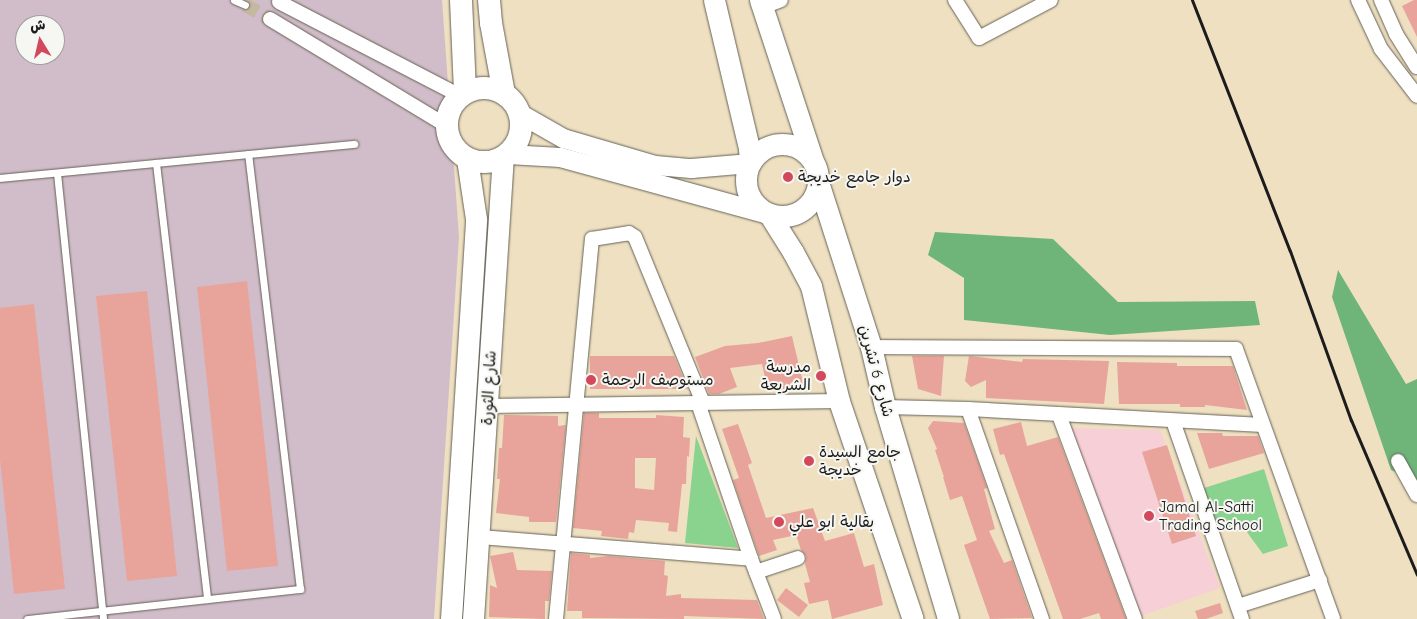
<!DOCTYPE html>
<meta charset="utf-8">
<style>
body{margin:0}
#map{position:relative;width:1417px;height:619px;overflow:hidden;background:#eee0c1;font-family:"Comic Neue","Playpen Sans Arabic",sans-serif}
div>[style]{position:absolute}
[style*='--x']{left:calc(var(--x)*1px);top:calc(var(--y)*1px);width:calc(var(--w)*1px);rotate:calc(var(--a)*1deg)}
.built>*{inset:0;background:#f6cfd7}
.industrial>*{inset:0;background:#d1bdc9}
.green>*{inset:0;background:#8ad38f}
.forest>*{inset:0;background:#6fb57a}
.building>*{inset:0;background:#e8a49b}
.minor-tunnel>*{height:14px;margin-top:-7px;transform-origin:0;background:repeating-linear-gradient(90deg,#c4b9a0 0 14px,transparent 0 21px)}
.roads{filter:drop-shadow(0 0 1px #666156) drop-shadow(0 0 1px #666156)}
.service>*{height:7px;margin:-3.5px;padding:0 3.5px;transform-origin:3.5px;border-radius:3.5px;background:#fff}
.minor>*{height:14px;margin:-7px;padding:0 7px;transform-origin:7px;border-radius:7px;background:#fff}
.secondary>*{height:19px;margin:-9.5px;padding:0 9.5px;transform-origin:9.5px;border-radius:9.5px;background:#fff}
.primary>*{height:21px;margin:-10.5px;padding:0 10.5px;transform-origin:10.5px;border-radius:10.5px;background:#fff}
.primary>.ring{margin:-10.5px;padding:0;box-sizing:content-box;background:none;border:21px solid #fff;border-radius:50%}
.trunk>*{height:22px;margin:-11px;padding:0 11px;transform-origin:11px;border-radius:11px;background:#fff}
.trunk>.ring{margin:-11px;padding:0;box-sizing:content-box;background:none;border:22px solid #fff;border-radius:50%}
.rail>*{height:3px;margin:-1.5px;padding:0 1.5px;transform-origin:1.5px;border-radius:1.5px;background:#1c1c1c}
.dots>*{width:14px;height:14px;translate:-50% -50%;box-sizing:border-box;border:2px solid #f6f6f2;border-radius:50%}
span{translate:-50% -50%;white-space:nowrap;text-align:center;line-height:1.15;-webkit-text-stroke:4px #f6f6f2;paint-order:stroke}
.poi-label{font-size:16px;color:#1c1c1c}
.left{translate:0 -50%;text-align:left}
.right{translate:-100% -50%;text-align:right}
.street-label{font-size:16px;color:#1c1c1c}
.north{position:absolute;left:15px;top:15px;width:50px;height:50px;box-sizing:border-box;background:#f6f6f2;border:1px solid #9f9f9c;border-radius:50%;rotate:351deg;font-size:14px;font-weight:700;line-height:20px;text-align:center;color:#1c1c1c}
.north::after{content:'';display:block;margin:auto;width:18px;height:22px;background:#d1495b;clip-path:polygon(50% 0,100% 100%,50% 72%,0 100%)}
</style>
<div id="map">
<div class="built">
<div style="clip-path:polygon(1071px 428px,1160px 430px,1220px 588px,1141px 616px)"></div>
</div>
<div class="industrial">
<div style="clip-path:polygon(evenodd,0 0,442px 0,459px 237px,434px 619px,0 619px,0 0,25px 25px,55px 25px,55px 55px,25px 55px,25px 25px)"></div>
</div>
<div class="green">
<div style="clip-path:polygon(696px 436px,738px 548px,685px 543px)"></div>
<div style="clip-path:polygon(1264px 469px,1288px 546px,1263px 554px,1241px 524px,1217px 531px,1204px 488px)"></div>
</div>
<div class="forest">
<div style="clip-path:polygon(935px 232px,1053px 239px,1118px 302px,1255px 301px,1260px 325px,1110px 335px,964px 320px,964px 278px,928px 255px)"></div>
<div style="clip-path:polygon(1338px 270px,1406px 384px,1417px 379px,1417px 481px,1391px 470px,1332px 297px)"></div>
</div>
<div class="building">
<div style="clip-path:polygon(1414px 0,1417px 0,1417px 37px,1402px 6px)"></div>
<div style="clip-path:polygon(247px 281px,278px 566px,227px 571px,197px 287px)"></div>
<div style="clip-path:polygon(147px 291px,177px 576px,127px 581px,96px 296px)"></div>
<div style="clip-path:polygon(34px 304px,65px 589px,14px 594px,0 459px,0 308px)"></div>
<div style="clip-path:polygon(792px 336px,804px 387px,777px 390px,775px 384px,767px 386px,762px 364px,730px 368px,737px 387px,719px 394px,709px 394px,695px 357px,725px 346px,758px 343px)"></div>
<div style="clip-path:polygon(590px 356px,674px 356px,688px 389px,590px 389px)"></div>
<div style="clip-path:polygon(912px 356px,944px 356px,941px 396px,918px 389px)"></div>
<div style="clip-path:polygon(969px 356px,1022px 362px,1023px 359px,1109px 361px,1104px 404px,986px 398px,986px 380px,971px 387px,965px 381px)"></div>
<div style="clip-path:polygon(1117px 362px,1177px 363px,1177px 366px,1233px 366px,1247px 410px,1205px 405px,1205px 407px,1180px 407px,1180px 404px,1119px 404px)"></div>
<div style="clip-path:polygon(evenodd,584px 413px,599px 413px,599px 418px,656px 418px,656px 415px,684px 417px,683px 437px,690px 438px,689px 457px,687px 456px,686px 484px,682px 484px,677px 532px,668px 531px,669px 523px,636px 520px,634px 533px,629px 532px,628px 539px,601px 536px,602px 531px,573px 528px,584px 413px,635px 458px,656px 458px,654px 490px,635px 488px,635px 458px)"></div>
<div style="clip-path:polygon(504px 415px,558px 416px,558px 426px,566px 425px,556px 522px,529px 522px,529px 517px,496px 513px,500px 479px,497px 479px,499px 448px,502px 448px)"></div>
<div style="clip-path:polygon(933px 421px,964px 423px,987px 488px,984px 489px,995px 529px,989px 531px,1004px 563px,1012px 560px,1032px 618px,990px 619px,964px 545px,977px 540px,962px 496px,950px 500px,943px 477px,944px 477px,935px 450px,937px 449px,928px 428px)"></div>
<div style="clip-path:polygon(1021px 422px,1027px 446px,1058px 437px,1126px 619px,1101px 619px,1099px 613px,1080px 619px,1063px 619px,1004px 454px,1000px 455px,993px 429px)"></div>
<div style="clip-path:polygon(738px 424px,752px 463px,748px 465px,766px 518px,813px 508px,825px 541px,854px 533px,864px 567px,874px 564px,883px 605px,832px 619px,828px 600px,809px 604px,804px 583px,810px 582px,805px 564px,806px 556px,801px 550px,796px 535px,773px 540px,777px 550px,759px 556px,733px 480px,739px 478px,722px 429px)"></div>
<div style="clip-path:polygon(1197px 433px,1222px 433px,1223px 436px,1258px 436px,1264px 453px,1209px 469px)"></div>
<div style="clip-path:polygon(1167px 445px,1196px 536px,1172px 544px,1142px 452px)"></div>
<div style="clip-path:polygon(513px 552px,517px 570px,552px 571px,549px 601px,545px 601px,545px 619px,489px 617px,490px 585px,497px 588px,490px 556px)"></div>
<div style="clip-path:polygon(571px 553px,590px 555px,590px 558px,608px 556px,665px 561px,664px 575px,668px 576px,666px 596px,681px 594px,681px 598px,757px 600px,764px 619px,684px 616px,684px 619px,582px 618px,582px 611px,567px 611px)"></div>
<div style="clip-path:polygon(786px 588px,808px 605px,799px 617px,777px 600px)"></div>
<div style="clip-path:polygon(1220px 603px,1223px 613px,1206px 619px,1198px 619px,1195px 611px)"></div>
</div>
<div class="minor-tunnel">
<div style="--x:245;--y:5;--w:29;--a:29"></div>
</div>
<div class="roads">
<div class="service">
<div style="--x:234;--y:0;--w:12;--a:24"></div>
<div style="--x:156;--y:163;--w:439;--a:83.3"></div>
<div style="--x:57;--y:173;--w:448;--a:84.1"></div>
<div style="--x:0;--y:178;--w:356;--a:-5.5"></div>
<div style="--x:27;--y:619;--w:275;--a:-6.3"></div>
<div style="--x:300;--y:589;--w:438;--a:-96.8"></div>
</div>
<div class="minor">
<div style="--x:955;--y:0;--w:45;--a:57.7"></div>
<div style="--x:979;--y:38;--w:81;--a:-27.8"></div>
<div style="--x:1358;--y:0;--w:54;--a:64.9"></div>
<div style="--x:1381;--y:49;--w:59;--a:52.5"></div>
<div style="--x:1381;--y:0;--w:37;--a:66"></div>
<div style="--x:1396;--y:34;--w:39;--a:58"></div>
<div style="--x:279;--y:2;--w:204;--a:27.4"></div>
<div style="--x:763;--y:7;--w:19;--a:-21"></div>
<div style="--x:270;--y:19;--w:205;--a:31.1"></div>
<div style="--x:871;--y:347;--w:365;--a:0.3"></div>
<div style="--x:1236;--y:349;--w:287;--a:70.2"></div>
<div style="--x:698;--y:403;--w:165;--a:71.2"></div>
<div style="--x:751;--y:559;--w:64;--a:69"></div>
<div style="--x:488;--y:406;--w:351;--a:-0.8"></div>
<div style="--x:885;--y:407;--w:83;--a:1.4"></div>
<div style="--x:968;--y:409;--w:295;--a:3.1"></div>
<div style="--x:968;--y:409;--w:223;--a:70.6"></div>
<div style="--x:1059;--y:415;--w:218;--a:69.6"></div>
<div style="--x:1173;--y:421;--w:210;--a:70.8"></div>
<div style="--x:1398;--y:461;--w:39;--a:61"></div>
<div style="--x:480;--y:537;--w:272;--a:4.6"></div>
<div style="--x:756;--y:572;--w:44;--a:-18.4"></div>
<div style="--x:1238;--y:606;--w:86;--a:-17.6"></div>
<div style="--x:556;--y:619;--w:382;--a:-84.6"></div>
<div style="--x:592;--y:239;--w:37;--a:-9"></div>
<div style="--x:629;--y:233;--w:7;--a:34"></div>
<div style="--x:635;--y:237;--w:179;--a:67.7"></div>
</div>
<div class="secondary">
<div style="--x:519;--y:113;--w:51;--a:29.6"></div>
<div style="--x:563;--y:138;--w:96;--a:16.4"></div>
<div style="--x:655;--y:165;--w:36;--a:5"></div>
<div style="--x:691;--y:168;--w:59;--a:-4.8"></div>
<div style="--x:508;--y:154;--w:52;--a:3.3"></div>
<div style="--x:560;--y:157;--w:217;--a:15.3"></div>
</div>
<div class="primary">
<div style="--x:714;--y:0;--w:152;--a:76.7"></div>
<div style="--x:749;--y:148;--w:15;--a:86"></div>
<div style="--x:760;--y:0;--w:169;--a:71.8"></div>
<div class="ring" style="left:746px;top:144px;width:51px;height:51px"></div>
<div style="--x:818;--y:182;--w:173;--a:72.2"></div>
<div style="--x:871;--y:347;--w:62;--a:76.9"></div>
<div style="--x:885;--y:407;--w:221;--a:73.4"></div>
<div style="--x:769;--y:214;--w:45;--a:57.7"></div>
<div style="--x:793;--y:252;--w:38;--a:62"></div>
<div style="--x:811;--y:286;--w:118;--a:76.3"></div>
<div style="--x:839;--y:401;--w:230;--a:71.3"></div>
<div style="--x:451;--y:619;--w:401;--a:-86.4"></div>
<div style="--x:476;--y:219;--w:61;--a:-98.5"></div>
<div style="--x:473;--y:619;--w:462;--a:-86.3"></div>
</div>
<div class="trunk">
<div style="--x:461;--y:0;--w:92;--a:87.5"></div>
<div style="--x:489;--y:0;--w:23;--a:85"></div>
<div style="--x:491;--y:23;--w:72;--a:79.6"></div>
<div class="ring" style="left:447px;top:88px;width:52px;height:52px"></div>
</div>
</div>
<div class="rail">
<div style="--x:1192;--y:0;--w:269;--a:68.7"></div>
<div style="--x:1290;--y:251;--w:180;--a:70.2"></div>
<div style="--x:1351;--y:420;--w:168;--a:66.9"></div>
</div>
<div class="dots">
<div style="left:788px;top:177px;background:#d1495b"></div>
<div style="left:821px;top:376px;background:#d1495b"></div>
<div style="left:591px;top:380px;background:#d1495b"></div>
<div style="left:809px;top:461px;background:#d1495b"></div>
<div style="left:1149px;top:516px;background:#d1495b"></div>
<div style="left:779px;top:522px;background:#d1495b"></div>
</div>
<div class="poi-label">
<span class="left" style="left:798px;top:177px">دوار جامع خديجة</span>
<span class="right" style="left:811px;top:376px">مدرسة<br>الشريعة</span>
<span class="left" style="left:602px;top:380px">مستوصف الرحمة</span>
<span class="left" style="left:819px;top:461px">جامع السيدة<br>خديجة</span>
<span class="left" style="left:1159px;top:516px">Jamal Al-Satti<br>Trading School</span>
<span class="left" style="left:789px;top:522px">بقالية ابو علي</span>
</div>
<div class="street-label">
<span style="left:876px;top:371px;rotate:75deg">شارع 6 تشرين</span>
<span style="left:489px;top:388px;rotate:-87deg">شارع الثورة</span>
</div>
<div class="north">ش</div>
</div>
